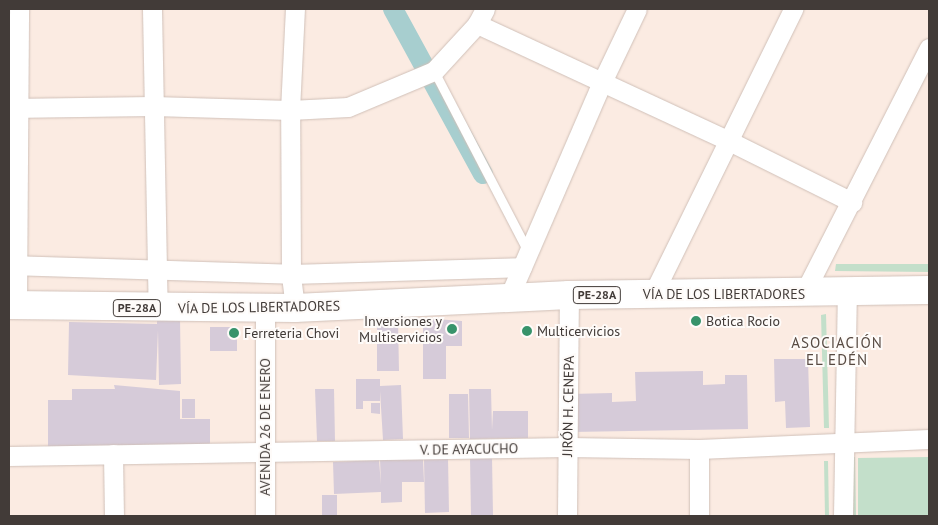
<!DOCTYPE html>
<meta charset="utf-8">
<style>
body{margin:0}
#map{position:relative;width:938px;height:525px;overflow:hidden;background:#fbebe2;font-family:"PT Sans",sans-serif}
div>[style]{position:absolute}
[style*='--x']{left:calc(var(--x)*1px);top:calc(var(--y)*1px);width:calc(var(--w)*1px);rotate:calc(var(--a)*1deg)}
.green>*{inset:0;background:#c3dfca}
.canal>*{height:20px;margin:-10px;padding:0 10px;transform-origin:10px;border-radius:10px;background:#a7cecf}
.building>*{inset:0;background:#d6cbd9}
.roads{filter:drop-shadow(0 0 1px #d0c0b8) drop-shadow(0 0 1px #d0c0b8)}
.lane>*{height:9px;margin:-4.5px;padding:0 4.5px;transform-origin:4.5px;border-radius:4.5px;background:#fff}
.street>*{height:19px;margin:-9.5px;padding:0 9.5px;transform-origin:9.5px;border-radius:9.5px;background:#fff}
.highway>*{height:28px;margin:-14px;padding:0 14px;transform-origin:14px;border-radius:14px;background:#fff}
.dots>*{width:14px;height:14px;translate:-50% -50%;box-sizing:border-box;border:2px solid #fefbf9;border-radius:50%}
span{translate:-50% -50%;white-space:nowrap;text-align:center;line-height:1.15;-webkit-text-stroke:4px #fefbf9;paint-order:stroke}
.shield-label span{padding:1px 4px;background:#fefbf9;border:1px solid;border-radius:4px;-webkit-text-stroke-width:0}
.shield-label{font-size:12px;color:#423b38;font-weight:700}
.street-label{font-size:14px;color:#423b38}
.poi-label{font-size:14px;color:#423b38}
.right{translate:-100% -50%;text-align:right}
.left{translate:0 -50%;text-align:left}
.neighbourhood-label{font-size:15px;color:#584b43;letter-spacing:1px}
.frame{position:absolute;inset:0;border:10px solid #423b38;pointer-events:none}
</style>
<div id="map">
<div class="green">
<div style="clip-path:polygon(836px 264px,929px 264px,929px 272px,835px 271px)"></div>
<div style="clip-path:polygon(826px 314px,829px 428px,824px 428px,821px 315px)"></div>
<div style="clip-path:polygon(849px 457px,855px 457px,856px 516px,850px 516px)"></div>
<div style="clip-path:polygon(929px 457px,929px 516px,858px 516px,858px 458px)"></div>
<div style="clip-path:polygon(824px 461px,828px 461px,829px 516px,825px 516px)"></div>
</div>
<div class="canal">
<div style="--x:393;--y:9;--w:188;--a:61.4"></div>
</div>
<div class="building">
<div style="clip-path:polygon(180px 318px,181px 384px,159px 385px,158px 330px,156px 380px,68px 375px,69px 322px,157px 324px,157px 319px)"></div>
<div style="clip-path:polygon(423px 318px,462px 321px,462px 346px,446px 346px,446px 379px,423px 379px)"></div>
<div style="clip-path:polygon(377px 321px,398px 321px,399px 371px,377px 371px)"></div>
<div style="clip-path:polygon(210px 327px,237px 327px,237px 351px,210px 351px)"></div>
<div style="clip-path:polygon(774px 359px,808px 359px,810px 427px,786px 428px,785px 401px,775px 402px)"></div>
<div style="clip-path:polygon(703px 371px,703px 385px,725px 384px,725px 375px,747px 375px,748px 429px,571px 432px,570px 394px,612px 393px,612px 402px,636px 401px,635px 372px)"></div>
<div style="clip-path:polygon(356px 379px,380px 379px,380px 386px,401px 385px,403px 439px,383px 440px,380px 391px,380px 401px,363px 401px,363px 409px,356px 409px)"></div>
<div style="clip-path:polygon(114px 385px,180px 391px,180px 419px,210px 419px,210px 447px,48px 448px,48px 400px,72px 400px,72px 389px,115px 389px)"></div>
<div style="clip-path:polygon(315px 389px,334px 389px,335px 441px,317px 441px)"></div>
<div style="clip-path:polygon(469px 389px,491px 389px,492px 430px,493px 411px,528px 411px,528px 438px,470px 439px)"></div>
<div style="clip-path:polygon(449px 394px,468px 394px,469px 438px,449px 438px)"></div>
<div style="clip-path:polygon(182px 399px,195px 399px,195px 418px,182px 418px)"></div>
<div style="clip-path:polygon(371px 403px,380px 403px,380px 414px,371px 413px)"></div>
<div style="clip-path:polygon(492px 457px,493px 515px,471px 515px,470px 458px)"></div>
<div style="clip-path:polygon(448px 458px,449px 512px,425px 513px,424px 459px)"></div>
<div style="clip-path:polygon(380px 459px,423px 459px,424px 482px,402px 482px,402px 502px,381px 503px,381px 492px,334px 494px,333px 462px,379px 460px,381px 485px)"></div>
<div style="clip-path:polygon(322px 495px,337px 495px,337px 516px,322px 516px)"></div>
</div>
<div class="roads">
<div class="lane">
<div style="--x:434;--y:71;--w:202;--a:62.5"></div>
</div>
<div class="street">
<div style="--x:152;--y:9;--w:299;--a:88.9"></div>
<div style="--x:477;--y:24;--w:276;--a:24.9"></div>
<div style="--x:727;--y:140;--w:140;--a:26.4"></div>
<div style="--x:9;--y:108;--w:144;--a:-0.8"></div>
<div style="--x:153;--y:106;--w:137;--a:1.7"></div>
<div style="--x:290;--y:110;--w:58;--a:-3"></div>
<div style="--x:348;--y:107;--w:93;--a:-22.7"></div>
<div style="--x:434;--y:71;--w:64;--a:-47.5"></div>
<div style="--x:477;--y:24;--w:17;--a:-62"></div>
<div style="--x:9;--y:265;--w:282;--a:1.8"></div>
<div style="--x:291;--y:274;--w:231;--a:-1.7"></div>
<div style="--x:804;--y:293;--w:275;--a:-63"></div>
<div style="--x:653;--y:294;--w:318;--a:-63.8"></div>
<div style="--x:509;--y:297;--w:232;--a:-66.6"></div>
<div style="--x:601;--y:84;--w:83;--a:-64.4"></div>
<div style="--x:17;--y:304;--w:295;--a:-89.6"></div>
<div style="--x:265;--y:308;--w:208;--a:90"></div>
<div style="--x:295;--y:308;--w:34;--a:-97"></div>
<div style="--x:291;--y:274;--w:164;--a:-90.3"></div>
<div style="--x:290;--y:110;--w:101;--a:-87.2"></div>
<div style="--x:699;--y:449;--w:67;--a:90"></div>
<div style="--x:113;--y:454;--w:62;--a:89.1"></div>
<div style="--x:9;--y:456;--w:558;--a:-0.92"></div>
<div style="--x:567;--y:447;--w:132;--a:0.9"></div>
<div style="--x:699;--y:449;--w:230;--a:-2.5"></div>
<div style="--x:567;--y:516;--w:221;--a:-89.5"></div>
<div style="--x:843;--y:516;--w:224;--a:-89"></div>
</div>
<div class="highway">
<div style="--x:9;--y:305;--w:286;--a:0.6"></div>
<div style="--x:295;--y:308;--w:274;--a:-2.7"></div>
<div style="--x:569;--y:295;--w:360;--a:-0.8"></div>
</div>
</div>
<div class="dots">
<div style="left:696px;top:321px;background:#37936b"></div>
<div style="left:452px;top:329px;background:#37936b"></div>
<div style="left:527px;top:331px;background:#37936b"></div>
<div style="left:234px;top:333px;background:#37936b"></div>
</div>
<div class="shield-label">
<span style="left:597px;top:295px">PE-28A</span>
<span style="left:137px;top:308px">PE-28A</span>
</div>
<div class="street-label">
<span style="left:724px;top:294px">VÍA DE LOS LIBERTADORES</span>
<span style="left:259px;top:307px;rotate:-1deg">VÍA DE LOS LIBERTADORES</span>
<span style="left:568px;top:406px;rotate:-89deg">JIRÓN H. CENEPA</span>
<span style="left:265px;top:427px;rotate:-90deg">AVENIDA 26 DE ENERO</span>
<span style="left:469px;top:449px;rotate:-1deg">V. DE AYACUCHO</span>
</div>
<div class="poi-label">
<span class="right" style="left:442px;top:329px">Inversiones y<br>Multiservicios</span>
<span class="left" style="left:706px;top:321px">Botica Rocio</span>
<span class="left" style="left:537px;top:331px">Multicervicios</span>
<span class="left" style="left:244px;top:333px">Ferreteria Chovi</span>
</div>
<div class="neighbourhood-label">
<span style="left:837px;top:351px">ASOCIACIÓN<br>EL EDÉN</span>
</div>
<div class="frame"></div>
</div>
